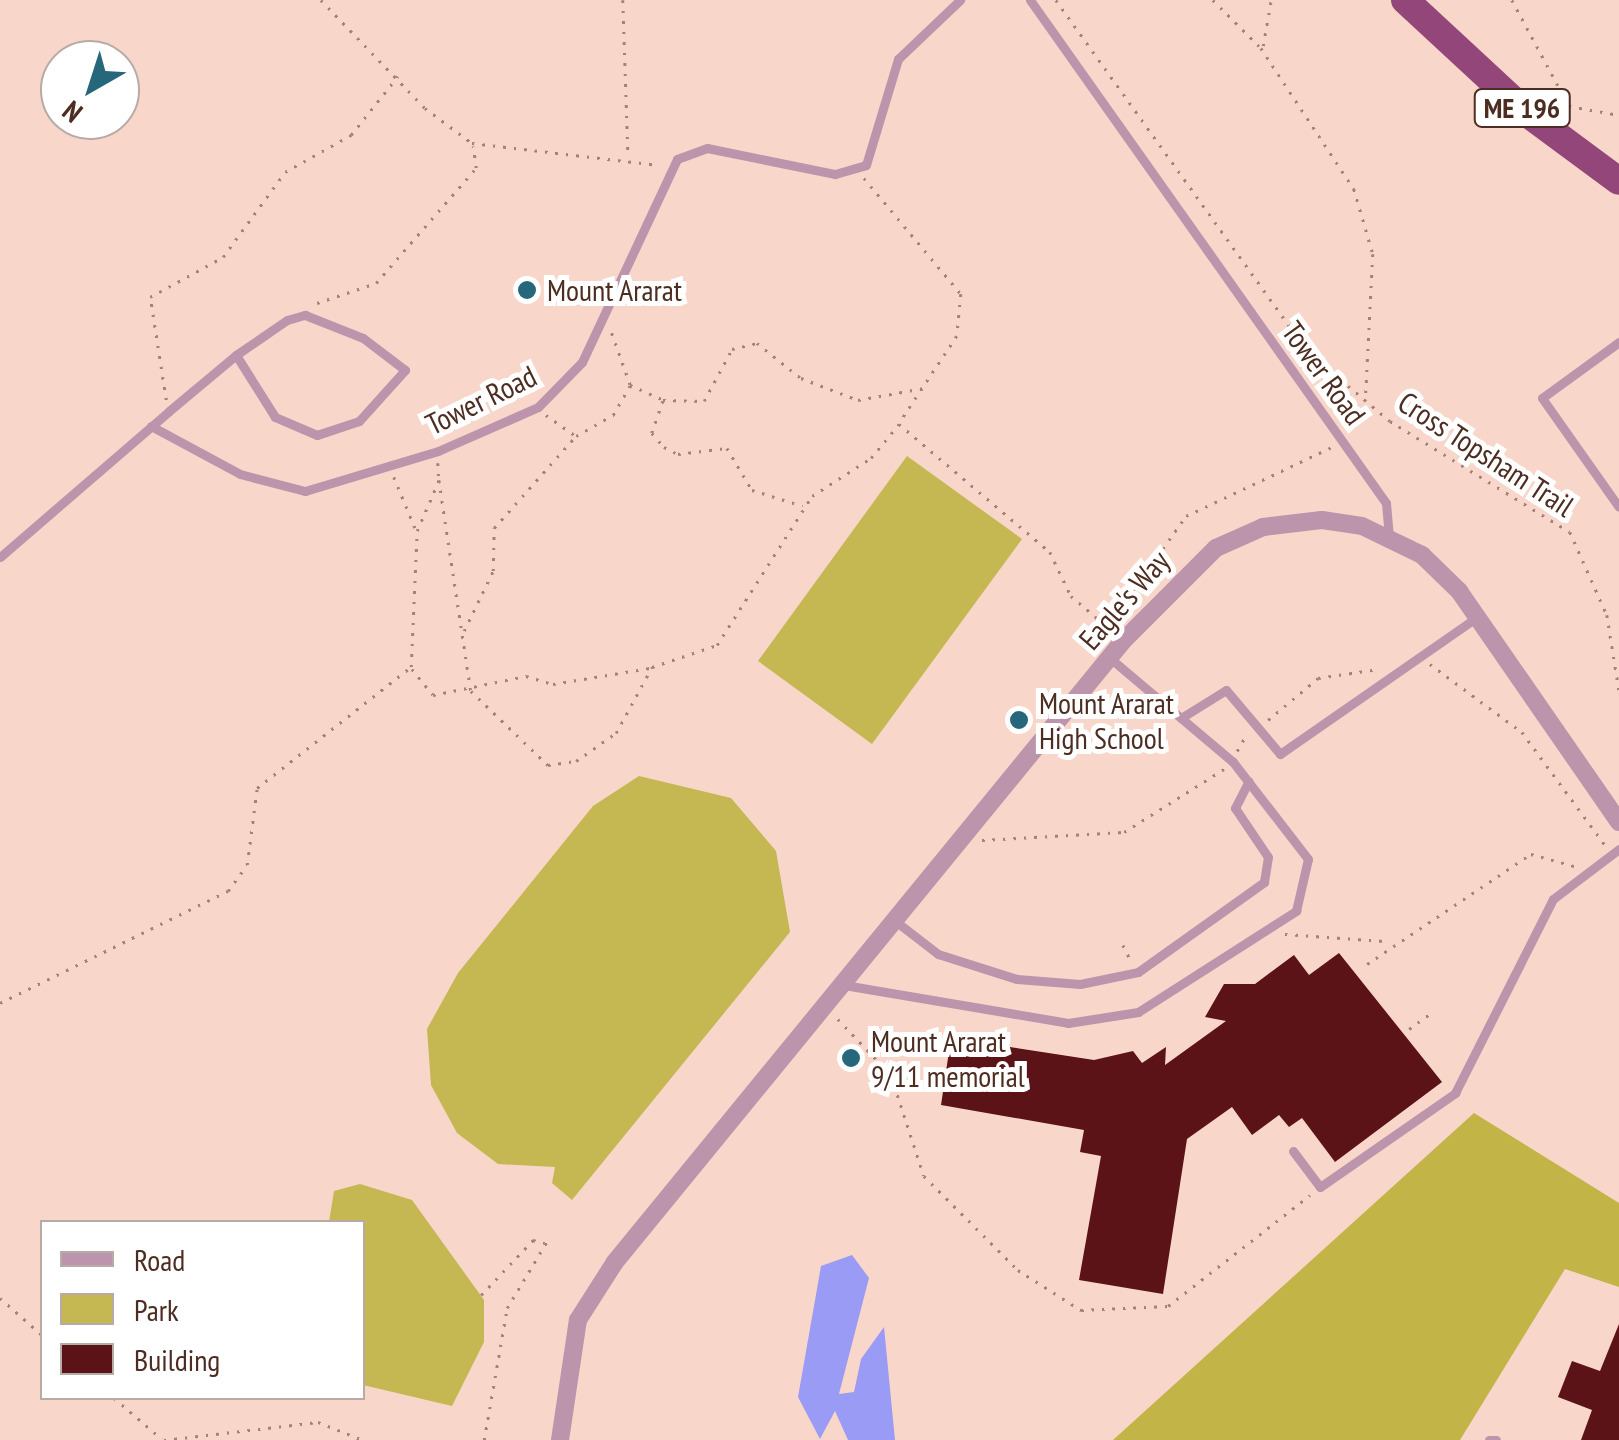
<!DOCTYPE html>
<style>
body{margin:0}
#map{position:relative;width:1619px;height:1440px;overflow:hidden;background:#f8d6c9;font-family:"PT Sans Narrow",sans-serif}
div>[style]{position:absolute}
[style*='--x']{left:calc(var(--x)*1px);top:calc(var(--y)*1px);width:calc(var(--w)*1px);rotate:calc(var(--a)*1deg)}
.green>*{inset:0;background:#c5b751}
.forest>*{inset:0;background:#c2b447}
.water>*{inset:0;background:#999bf5}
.building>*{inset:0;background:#5b1318}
.path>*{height:2.5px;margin-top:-1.25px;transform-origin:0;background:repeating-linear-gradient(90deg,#a48376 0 2.5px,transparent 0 10.5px)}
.service>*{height:9px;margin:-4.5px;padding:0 4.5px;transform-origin:4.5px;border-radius:4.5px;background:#bc94ac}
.minor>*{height:18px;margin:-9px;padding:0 9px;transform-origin:9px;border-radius:9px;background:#bc94ac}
.trunk>*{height:28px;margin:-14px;padding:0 14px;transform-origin:14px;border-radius:14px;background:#924679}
.dots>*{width:28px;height:28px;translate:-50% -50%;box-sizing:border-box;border:5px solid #fff;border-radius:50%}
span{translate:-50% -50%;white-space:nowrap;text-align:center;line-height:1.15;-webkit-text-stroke:10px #fff;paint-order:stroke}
.shield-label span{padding:2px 8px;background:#fff;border:2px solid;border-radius:8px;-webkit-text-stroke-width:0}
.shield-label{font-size:28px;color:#4d2d21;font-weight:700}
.poi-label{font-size:30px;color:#4d2d21}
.left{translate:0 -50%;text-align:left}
.street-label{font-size:30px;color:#4d2d21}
.legend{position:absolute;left:40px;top:1220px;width:325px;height:180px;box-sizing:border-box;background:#fff;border:2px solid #b8aba6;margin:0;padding:12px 18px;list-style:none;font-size:30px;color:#4d2d21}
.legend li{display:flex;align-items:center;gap:20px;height:50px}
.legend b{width:50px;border:2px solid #b8aba6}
.north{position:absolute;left:40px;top:40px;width:100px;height:100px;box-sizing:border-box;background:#fff;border:2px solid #b8aba6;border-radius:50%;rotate:219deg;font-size:28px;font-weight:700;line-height:40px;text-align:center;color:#4d2d21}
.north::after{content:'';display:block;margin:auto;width:35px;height:45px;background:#26677b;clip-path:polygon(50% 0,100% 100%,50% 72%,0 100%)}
</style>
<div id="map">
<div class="green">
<div style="clip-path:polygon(907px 456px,1022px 539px,872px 744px,758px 661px)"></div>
<div style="clip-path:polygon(639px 776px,731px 798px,776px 851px,790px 932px,572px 1200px,552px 1183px,555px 1167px,498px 1164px,457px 1133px,431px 1085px,427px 1029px,458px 973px,593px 806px)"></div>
<div style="clip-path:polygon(360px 1184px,412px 1200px,484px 1300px,484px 1342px,452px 1406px,363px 1385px,362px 1222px,329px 1222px,334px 1191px)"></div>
</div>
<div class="forest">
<div style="clip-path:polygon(1474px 1113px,1619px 1203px,1619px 1287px,1565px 1269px,1460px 1440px,1113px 1440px)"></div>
</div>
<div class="water">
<div style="clip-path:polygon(852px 1255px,869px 1278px,839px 1394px,854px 1392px,861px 1359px,884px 1327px,895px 1440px,848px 1440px,835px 1411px,820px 1439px,798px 1397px,821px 1266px)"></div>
</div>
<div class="building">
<div style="clip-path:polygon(1339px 953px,1442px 1082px,1335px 1162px,1302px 1118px,1289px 1127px,1279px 1115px,1252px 1135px,1232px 1107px,1187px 1139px,1163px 1294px,1079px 1280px,1101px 1156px,1080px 1152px,1084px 1130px,941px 1105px,951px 1038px,1094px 1060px,1133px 1051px,1142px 1063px,1166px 1047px,1165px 1065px,1226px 1021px,1205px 1017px,1224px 984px,1255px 984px,1294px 955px,1309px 975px)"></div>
<div style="clip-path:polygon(1619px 1324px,1619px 1440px,1581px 1440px,1592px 1410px,1558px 1397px,1572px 1361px,1600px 1371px)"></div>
</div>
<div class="path">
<div style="--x:321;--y:0;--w:150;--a:46.1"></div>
<div style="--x:425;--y:108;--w:59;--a:36.7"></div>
<div style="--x:472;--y:143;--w:188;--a:6.7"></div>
<div style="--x:623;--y:0;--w:153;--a:88.1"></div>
<div style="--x:1056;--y:0;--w:433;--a:54.4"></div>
<div style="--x:1308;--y:352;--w:107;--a:40.1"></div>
<div style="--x:1390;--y:421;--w:211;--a:31.7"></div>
<div style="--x:1570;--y:532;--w:91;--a:66"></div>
<div style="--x:1607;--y:615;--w:76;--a:80.9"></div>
<div style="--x:1213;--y:0;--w:68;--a:45"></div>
<div style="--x:1261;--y:48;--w:169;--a:56.6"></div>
<div style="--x:1354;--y:189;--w:68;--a:73.7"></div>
<div style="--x:1373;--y:254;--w:139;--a:92.9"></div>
<div style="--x:1512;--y:0;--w:120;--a:61.7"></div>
<div style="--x:1569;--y:106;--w:51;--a:10.2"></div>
<div style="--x:1263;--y:46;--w:47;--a:-80.1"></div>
<div style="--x:864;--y:178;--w:151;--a:50.1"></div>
<div style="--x:961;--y:294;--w:42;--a:95.4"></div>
<div style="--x:957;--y:336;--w:103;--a:123.5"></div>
<div style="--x:317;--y:303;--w:62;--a:-18.7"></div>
<div style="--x:376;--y:283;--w:152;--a:-49"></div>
<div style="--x:476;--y:168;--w:22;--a:-98"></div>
<div style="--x:1288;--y:340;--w:22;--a:30"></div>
<div style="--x:630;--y:385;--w:36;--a:24"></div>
<div style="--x:663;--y:400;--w:41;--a:1.4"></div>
<div style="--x:704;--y:401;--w:59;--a:-61.7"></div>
<div style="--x:732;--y:349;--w:26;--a:-13"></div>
<div style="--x:757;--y:343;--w:56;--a:38.5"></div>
<div style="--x:801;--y:378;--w:61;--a:21.1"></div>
<div style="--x:858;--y:400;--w:67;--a:-10.3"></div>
<div style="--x:166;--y:400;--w:104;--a:-98.8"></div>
<div style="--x:150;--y:297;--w:83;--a:-28.7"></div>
<div style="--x:223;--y:257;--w:105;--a:-53.9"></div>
<div style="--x:285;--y:172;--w:76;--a:-29.3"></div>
<div style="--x:351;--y:135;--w:75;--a:-51.5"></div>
<div style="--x:663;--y:401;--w:34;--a:109"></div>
<div style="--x:652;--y:433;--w:18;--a:49"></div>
<div style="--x:664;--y:447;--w:16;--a:27"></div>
<div style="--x:678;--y:454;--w:49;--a:-7"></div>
<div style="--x:727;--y:448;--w:49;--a:59.2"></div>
<div style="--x:752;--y:490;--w:53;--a:17.4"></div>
<div style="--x:546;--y:415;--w:37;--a:35"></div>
<div style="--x:576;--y:436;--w:43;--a:-29.6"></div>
<div style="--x:613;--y:415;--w:34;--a:-60"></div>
<div style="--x:630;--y:385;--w:56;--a:-109.7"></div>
<div style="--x:438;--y:463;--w:17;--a:87"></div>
<div style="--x:394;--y:477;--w:57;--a:67.5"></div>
<div style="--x:1108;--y:626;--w:135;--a:-54.7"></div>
<div style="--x:1186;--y:516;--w:161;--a:-25.3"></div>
<div style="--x:464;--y:631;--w:67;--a:-64.2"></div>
<div style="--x:493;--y:571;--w:43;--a:-88.7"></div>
<div style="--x:494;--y:528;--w:123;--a:-48.3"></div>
<div style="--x:1430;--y:664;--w:114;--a:36.5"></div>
<div style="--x:1522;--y:732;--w:140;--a:53.7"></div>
<div style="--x:412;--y:669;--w:33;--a:51"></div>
<div style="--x:433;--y:695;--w:95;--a:-11.5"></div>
<div style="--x:526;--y:676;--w:28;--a:17"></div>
<div style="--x:553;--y:684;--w:98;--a:-9.4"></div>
<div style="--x:1268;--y:720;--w:65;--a:-40"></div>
<div style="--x:1318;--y:678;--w:61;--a:-8.5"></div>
<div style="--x:1237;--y:751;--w:16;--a:-60"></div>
<div style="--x:982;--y:840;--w:142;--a:-3.2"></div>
<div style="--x:1124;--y:832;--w:118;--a:-32.2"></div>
<div style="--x:1285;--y:934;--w:99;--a:4"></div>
<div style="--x:1123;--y:945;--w:18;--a:63"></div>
<div style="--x:1367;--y:964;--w:197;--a:-33.9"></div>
<div style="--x:1531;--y:854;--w:45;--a:15.6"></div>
<div style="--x:0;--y:1003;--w:254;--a:-26.2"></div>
<div style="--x:228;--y:891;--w:32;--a:-54"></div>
<div style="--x:247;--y:865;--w:78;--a:-82.6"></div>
<div style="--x:257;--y:788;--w:196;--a:-38.2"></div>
<div style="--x:411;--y:667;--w:136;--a:-87.5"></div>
<div style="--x:417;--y:531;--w:56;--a:-66.7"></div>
<div style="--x:439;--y:480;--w:213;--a:81.4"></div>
<div style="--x:471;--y:691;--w:107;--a:43.9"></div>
<div style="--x:548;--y:765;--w:28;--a:-8"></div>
<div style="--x:576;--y:761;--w:49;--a:-35"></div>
<div style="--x:616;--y:733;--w:75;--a:-61.4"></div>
<div style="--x:652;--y:667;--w:69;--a:-18.7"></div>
<div style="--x:717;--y:645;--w:177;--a:-57.5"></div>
<div style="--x:812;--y:496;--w:70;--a:-32.8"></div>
<div style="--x:871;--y:458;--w:44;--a:-50.5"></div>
<div style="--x:899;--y:424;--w:198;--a:40.3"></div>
<div style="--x:1050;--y:552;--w:49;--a:64.5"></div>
<div style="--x:1071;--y:596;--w:51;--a:40.2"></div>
<div style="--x:838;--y:1019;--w:77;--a:46.6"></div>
<div style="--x:891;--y:1075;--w:106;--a:71.9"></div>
<div style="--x:924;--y:1176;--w:133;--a:45"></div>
<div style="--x:1018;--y:1270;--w:75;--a:32.4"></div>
<div style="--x:1081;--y:1310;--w:87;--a:-2.6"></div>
<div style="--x:1168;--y:1306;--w:180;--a:-38"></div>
<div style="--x:1409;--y:1029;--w:31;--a:-36"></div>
<div style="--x:481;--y:1295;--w:76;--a:-46.6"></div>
<div style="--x:533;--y:1240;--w:12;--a:14"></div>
<div style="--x:0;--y:1298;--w:56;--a:41.4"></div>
<div style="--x:114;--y:1398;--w:63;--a:40.5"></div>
<div style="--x:164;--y:1440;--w:155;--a:-6.7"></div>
<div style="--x:318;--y:1422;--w:48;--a:21.8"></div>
<div style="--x:484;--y:1440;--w:134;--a:-80.1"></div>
<div style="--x:507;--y:1308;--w:82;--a:-59"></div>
</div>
<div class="service">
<div style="--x:1030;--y:0;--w:616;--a:54.71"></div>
<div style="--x:1386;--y:503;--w:33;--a:85"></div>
<div style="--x:1619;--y:342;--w:95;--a:144"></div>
<div style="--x:1542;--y:398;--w:133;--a:54.8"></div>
<div style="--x:151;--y:426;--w:101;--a:28.3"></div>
<div style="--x:240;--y:474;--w:67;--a:14.7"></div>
<div style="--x:305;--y:491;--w:139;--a:-16.7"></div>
<div style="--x:438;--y:451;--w:109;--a:-23.7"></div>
<div style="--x:538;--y:407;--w:63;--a:-45.6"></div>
<div style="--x:582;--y:362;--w:224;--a:-64.9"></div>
<div style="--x:677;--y:159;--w:32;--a:-20"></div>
<div style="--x:707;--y:148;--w:131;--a:11.5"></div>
<div style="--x:835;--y:174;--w:32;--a:-16"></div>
<div style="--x:866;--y:165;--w:111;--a:-73.2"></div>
<div style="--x:898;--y:59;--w:86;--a:-43.6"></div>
<div style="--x:0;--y:557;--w:223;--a:-40.8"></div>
<div style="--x:169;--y:411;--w:87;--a:-39.9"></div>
<div style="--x:236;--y:355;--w:62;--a:-34.5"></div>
<div style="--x:287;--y:320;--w:19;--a:-16"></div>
<div style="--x:305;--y:315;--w:62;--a:21.6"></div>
<div style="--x:363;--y:338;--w:53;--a:37.3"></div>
<div style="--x:405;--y:370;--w:69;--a:132"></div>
<div style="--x:359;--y:421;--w:44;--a:161.6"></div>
<div style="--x:317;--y:435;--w:46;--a:-156.8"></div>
<div style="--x:275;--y:417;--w:73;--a:-122.2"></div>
<div style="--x:1181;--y:718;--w:53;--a:-31.9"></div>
<div style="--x:1226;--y:690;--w:84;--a:49.8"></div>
<div style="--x:1280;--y:754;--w:239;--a:-34.8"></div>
<div style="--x:894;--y:920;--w:56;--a:37.7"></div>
<div style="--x:938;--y:954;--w:83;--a:17.6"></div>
<div style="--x:1017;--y:979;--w:63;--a:4.5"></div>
<div style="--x:1080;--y:984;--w:59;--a:-11.7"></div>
<div style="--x:1138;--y:972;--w:155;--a:-35.5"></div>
<div style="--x:1264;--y:882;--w:25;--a:-81"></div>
<div style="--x:1268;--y:857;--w:59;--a:-124"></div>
<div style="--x:1235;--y:808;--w:30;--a:-63"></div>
<div style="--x:844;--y:985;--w:227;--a:9.6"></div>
<div style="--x:1068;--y:1023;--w:71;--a:-8.9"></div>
<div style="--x:1138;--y:1012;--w:188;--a:-32.6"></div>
<div style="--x:1296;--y:911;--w:53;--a:-77"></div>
<div style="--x:1308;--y:859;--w:123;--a:-127.7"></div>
<div style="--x:1233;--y:762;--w:161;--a:-139.8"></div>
<div style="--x:1293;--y:1151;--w:45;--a:53.1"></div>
<div style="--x:1320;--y:1187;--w:165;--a:-34.8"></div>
<div style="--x:1455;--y:1093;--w:217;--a:-63.2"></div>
<div style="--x:1553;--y:899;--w:83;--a:-37.1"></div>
<div style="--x:1489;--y:1440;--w:7;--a:0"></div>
</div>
<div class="minor">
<div style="--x:560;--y:1440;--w:121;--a:-81.5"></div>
<div style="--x:578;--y:1320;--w:69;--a:-57.5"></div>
<div style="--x:615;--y:1262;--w:802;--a:-50.72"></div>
<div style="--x:1123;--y:641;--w:132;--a:-45"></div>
<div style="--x:1216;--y:548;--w:51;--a:-24.1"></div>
<div style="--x:1263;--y:527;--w:59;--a:-6.8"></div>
<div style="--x:1322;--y:520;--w:40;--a:8.5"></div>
<div style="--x:1362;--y:526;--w:67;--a:25.8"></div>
<div style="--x:1422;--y:555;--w:52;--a:44.2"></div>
<div style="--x:1459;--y:591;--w:281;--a:55.3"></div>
</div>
<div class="trunk">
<div style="--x:1405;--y:0;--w:166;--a:42.8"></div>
<div style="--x:1527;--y:113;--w:114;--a:36.5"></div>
</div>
<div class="dots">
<div style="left:527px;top:290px;background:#26677b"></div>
<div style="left:1019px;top:720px;background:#26677b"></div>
<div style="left:851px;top:1058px;background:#26677b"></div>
</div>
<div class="shield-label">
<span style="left:1522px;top:108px">ME 196</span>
</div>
<div class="poi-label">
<span class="left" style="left:547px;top:290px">Mount Ararat</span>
<span class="left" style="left:1039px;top:720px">Mount Ararat<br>High School</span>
<span class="left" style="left:871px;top:1058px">Mount Ararat<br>9/11 memorial</span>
</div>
<div class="street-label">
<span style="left:1324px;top:373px;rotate:54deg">Tower Road</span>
<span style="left:481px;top:400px;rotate:-26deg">Tower Road</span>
<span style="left:1486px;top:454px;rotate:33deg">Cross Topsham Trail</span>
<span style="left:1124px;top:600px;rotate:-49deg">Eagle's Way</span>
</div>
<ul class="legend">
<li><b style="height:12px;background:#bc94ac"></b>Road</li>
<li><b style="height:28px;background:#c5b751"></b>Park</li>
<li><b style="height:28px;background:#5b1318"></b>Building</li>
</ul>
<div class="north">N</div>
</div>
